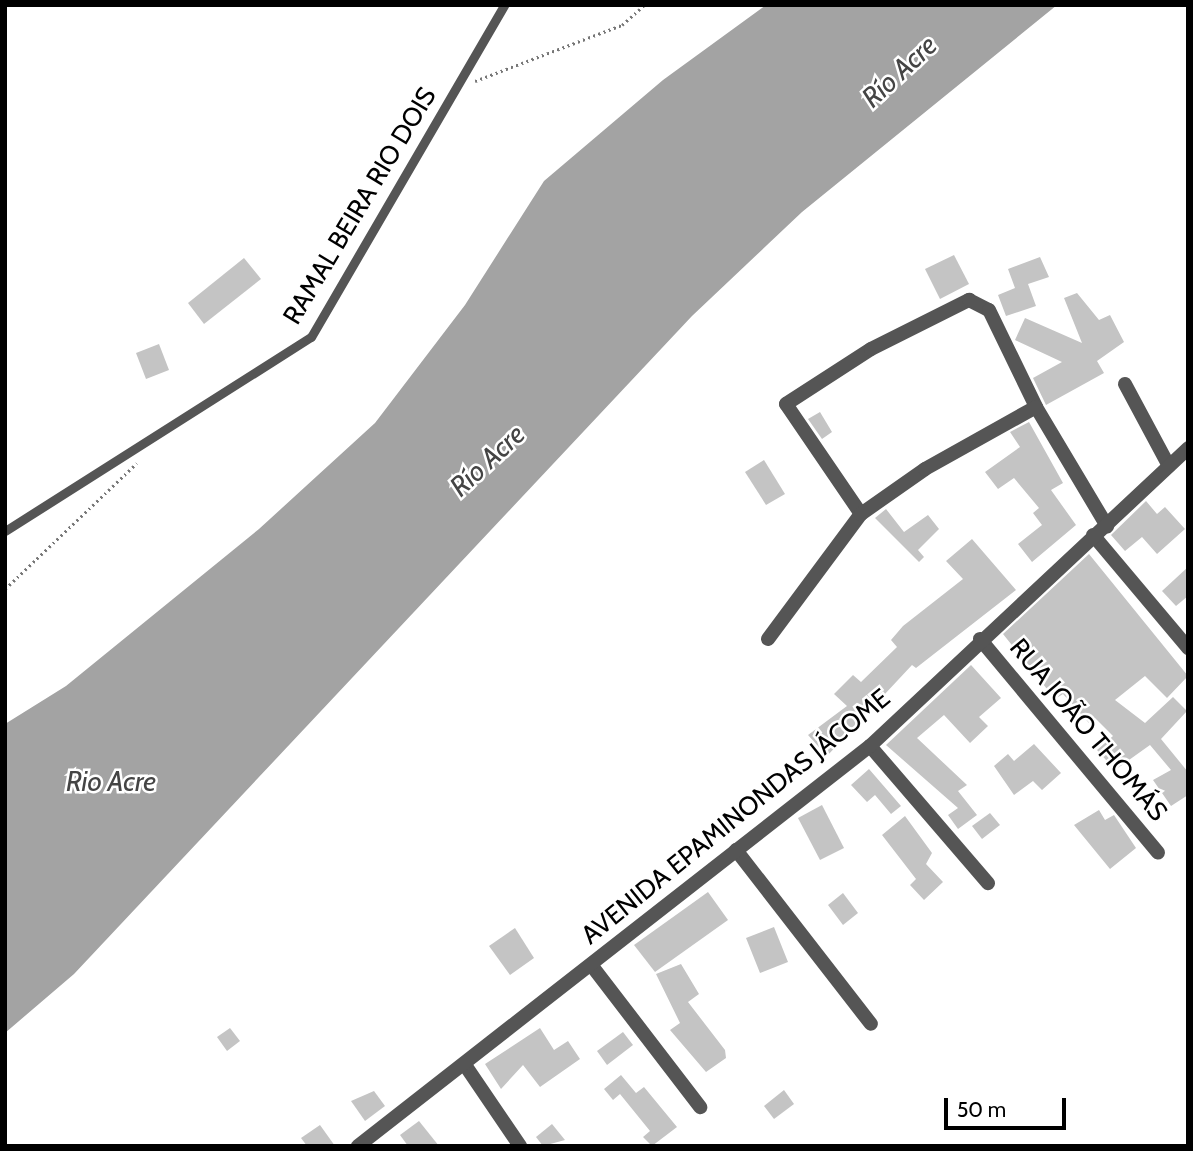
<!DOCTYPE html>
<meta charset="utf-8">
<style>
body{margin:0}
#map{position:relative;width:1193px;height:1151px;overflow:hidden;background:#fff;font-family:Cabin,sans-serif}
div>[style]{position:absolute}
[style*='--x']{left:calc(var(--x)*1px);top:calc(var(--y)*1px);width:calc(var(--w)*1px);rotate:calc(var(--a)*1deg)}
.water>*{inset:0;background:#a3a3a3}
.building>*{inset:0;background:#c4c4c4}
.path>*{height:2.5px;margin-top:-1.25px;transform-origin:0;background:repeating-linear-gradient(90deg,#777 0 2px,transparent 0 5.5px)}
.service>*{height:9px;margin:-4.5px;padding:0 4.5px;transform-origin:4.5px;border-radius:4.5px;background:#555}
.minor>*{height:14px;margin:-7px;padding:0 7px;transform-origin:7px;border-radius:7px;background:#555}
span{translate:-50% -50%;white-space:nowrap;text-align:center;line-height:1.15;-webkit-text-stroke:5px #fff;paint-order:stroke}
.street-label{font-size:26px;color:#000}
.water-label{font-size:28px;color:#444;font-style:italic}
.frame{position:absolute;inset:0;border:7px solid #000;pointer-events:none}
.scale{position:absolute;left:944px;top:1098px;width:122px;height:32px;box-sizing:border-box;border:4px solid #000;border-top:0;padding-left:9px;font-size:21px;line-height:24px;white-space:nowrap;color:#000;-webkit-text-stroke:5px #fff;paint-order:stroke}
</style>
<div id="map">
<div class="water">
<div style="clip-path:polygon(766px 5px,1057px 5px,802px 212px,692px 316px,74px 974px,5px 1033px,5px 724px,66px 686px,259px 529px,375px 423px,465px 305px,544px 181px,663px 80px)"></div>
</div>
<div class="building">
<div style="clip-path:polygon(954px 255px,969px 284px,940px 299px,925px 269px)"></div>
<div style="clip-path:polygon(1040px 257px,1049px 277px,1028px 284px,1036px 306px,1006px 316px,998px 295px,1015px 288px,1008px 269px)"></div>
<div style="clip-path:polygon(244px 258px,261px 279px,204px 324px,188px 303px)"></div>
<div style="clip-path:polygon(1077px 293px,1099px 320px,1110px 315px,1124px 342px,1097px 361px,1104px 373px,1046px 405px,1033px 378px,1062px 362px,1015px 340px,1025px 318px,1082px 343px,1064px 298px)"></div>
<div style="clip-path:polygon(159px 344px,169px 370px,146px 379px,136px 353px)"></div>
<div style="clip-path:polygon(820px 412px,832px 432px,822px 439px,808px 419px)"></div>
<div style="clip-path:polygon(1029px 422px,1063px 483px,1051px 490px,1076px 525px,1032px 562px,1018px 544px,1042px 525px,1033px 513px,1039px 508px,1014px 478px,998px 489px,985px 472px,1020px 447px,1010px 432px)"></div>
<div style="clip-path:polygon(764px 460px,785px 494px,766px 505px,745px 472px)"></div>
<div style="clip-path:polygon(1146px 501px,1157px 514px,1165px 507px,1185px 529px,1157px 554px,1142px 537px,1125px 551px,1111px 535px)"></div>
<div style="clip-path:polygon(886px 509px,904px 532px,928px 515px,939px 529px,918px 550px,924px 557px,919px 562px,875px 518px)"></div>
<div style="clip-path:polygon(972px 539px,1016px 590px,916px 668px,912px 665px,827px 756px,808px 735px,847px 706px,834px 694px,853px 675px,861px 682px,897px 647px,891px 640px,903px 626px,963px 579px,946px 561px)"></div>
<div style="clip-path:polygon(1089px 554px,1188px 676px,1167px 698px,1145px 676px,1115px 700px,1145px 723px,1173px 697px,1187px 711px,1161px 739px,1188px 772px,1188px 795px,1171px 806px,1153px 780px,1171px 770px,1150px 745px,1115px 770px,1097px 750px,1113px 736px,1095px 718px,1089px 723px,1063px 694px,1055px 699px,1003px 634px)"></div>
<div style="clip-path:polygon(1188px 567px,1188px 596px,1176px 606px,1162px 591px)"></div>
<div style="clip-path:polygon(971px 665px,1001px 698px,979px 717px,988px 726px,970px 743px,944px 715px,917px 738px,967px 785px,958px 791px,977px 815px,958px 829px,948px 815px,958px 808px,886px 745px)"></div>
<div style="clip-path:polygon(1034px 744px,1061px 773px,1042px 790px,1033px 781px,1014px 795px,994px 766px,1008px 754px,1014px 761px)"></div>
<div style="clip-path:polygon(869px 769px,901px 806px,891px 814px,875px 795px,867px 802px,851px 785px)"></div>
<div style="clip-path:polygon(822px 805px,844px 848px,820px 860px,798px 818px)"></div>
<div style="clip-path:polygon(1099px 810px,1105px 820px,1114px 815px,1136px 848px,1110px 869px,1074px 825px)"></div>
<div style="clip-path:polygon(990px 813px,1000px 825px,982px 839px,972px 826px)"></div>
<div style="clip-path:polygon(905px 816px,932px 853px,926px 864px,943px 882px,924px 900px,910px 885px,916px 879px,882px 835px)"></div>
<div style="clip-path:polygon(708px 892px,728px 920px,655px 972px,634px 945px)"></div>
<div style="clip-path:polygon(843px 893px,858px 913px,843px 925px,828px 905px)"></div>
<div style="clip-path:polygon(774px 927px,788px 962px,760px 973px,746px 938px)"></div>
<div style="clip-path:polygon(515px 928px,534px 958px,510px 975px,489px 946px)"></div>
<div style="clip-path:polygon(681px 964px,699px 994px,688px 1002px,725px 1050px,726px 1058px,706px 1072px,670px 1030px,680px 1023px,656px 974px)"></div>
<div style="clip-path:polygon(230px 1028px,240px 1041px,227px 1051px,217px 1037px)"></div>
<div style="clip-path:polygon(540px 1028px,554px 1050px,568px 1041px,580px 1059px,540px 1087px,523px 1065px,501px 1089px,485px 1064px)"></div>
<div style="clip-path:polygon(623px 1032px,633px 1045px,607px 1065px,597px 1051px)"></div>
<div style="clip-path:polygon(621px 1075px,636px 1093px,644px 1087px,677px 1127px,652px 1146px,643px 1137px,650px 1131px,620px 1094px,613px 1100px,604px 1089px)"></div>
<div style="clip-path:polygon(784px 1090px,794px 1104px,774px 1119px,764px 1106px)"></div>
<div style="clip-path:polygon(374px 1091px,385px 1106px,365px 1121px,351px 1101px)"></div>
<div style="clip-path:polygon(419px 1121px,439px 1146px,408px 1146px,400px 1135px)"></div>
<div style="clip-path:polygon(552px 1124px,565px 1140px,543px 1146px,536px 1137px)"></div>
<div style="clip-path:polygon(320px 1125px,335px 1146px,307px 1146px,301px 1138px)"></div>
</div>
<div class="path">
<div style="--x:475;--y:81;--w:157;--a:-20.9"></div>
<div style="--x:622;--y:25;--w:30;--a:-42"></div>
<div style="--x:5;--y:589;--w:182;--a:-43.7"></div>
</div>
<div class="service">
<div style="--x:5;--y:531;--w:362;--a:-32.4"></div>
<div style="--x:311;--y:337;--w:384;--a:-59.8"></div>
</div>
<div class="minor">
<div style="--x:1125;--y:384;--w:93;--a:61.8"></div>
<div style="--x:861;--y:514;--w:133;--a:-124.3"></div>
<div style="--x:786;--y:404;--w:101;--a:-32.9"></div>
<div style="--x:871;--y:349;--w:110;--a:-26.6"></div>
<div style="--x:969;--y:300;--w:22;--a:27"></div>
<div style="--x:989;--y:310;--w:108;--a:64.1"></div>
<div style="--x:1036;--y:407;--w:139;--a:59.2"></div>
<div style="--x:1093;--y:535;--w:148;--a:49.9"></div>
<div style="--x:768;--y:639;--w:156;--a:-53.4"></div>
<div style="--x:861;--y:514;--w:78;--a:-35.1"></div>
<div style="--x:925;--y:469;--w:127;--a:-29.2"></div>
<div style="--x:980;--y:639;--w:278;--a:50.2"></div>
<div style="--x:870;--y:746;--w:181;--a:49.3"></div>
<div style="--x:736;--y:850;--w:220;--a:52.2"></div>
<div style="--x:592;--y:966;--w:178;--a:52.5"></div>
<div style="--x:465;--y:1065;--w:98;--a:55.8"></div>
<div style="--x:358;--y:1146;--w:650;--a:-38"></div>
<div style="--x:870;--y:746;--w:436;--a:-43.1"></div>
</div>
<div class="street-label">
<span style="left:360px;top:206px;rotate:-59deg">RAMAL BEIRA RIO DOIS</span>
<span style="left:1088px;top:730px;rotate:50deg">RUA JOÃO THOMÁS</span>
<span style="left:736px;top:817px;rotate:-39deg">AVENIDA EPAMINONDAS JÁCOME</span>
</div>
<div class="water-label">
<span style="left:899px;top:71px;rotate:-43deg">Río Acre</span>
<span style="left:487px;top:460px;rotate:-43deg">Río Acre</span>
<span style="left:111px;top:781px">Rio Acre</span>
</div>
<div class="frame"></div>
<div class="scale">50 m</div>
</div>
